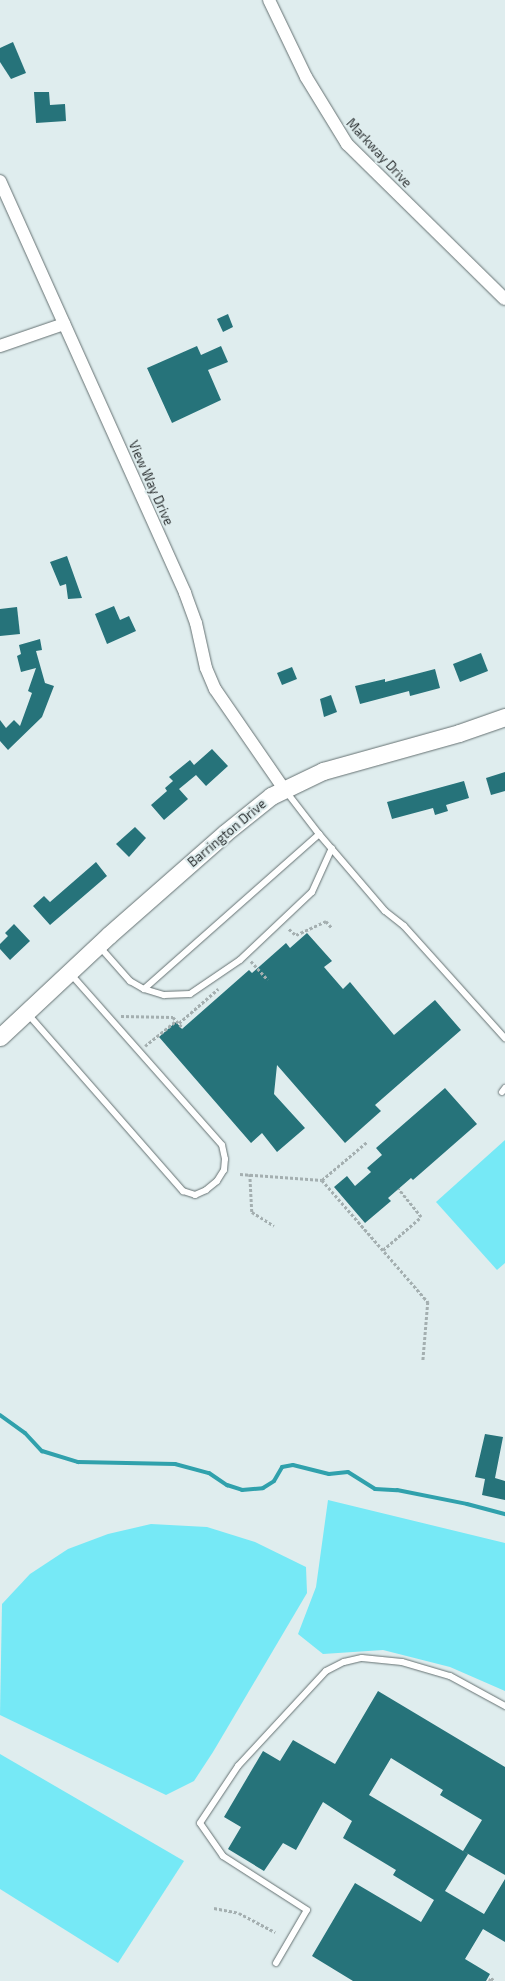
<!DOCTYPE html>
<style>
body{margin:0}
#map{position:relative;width:505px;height:1981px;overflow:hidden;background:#dfedee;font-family:"Exo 2",sans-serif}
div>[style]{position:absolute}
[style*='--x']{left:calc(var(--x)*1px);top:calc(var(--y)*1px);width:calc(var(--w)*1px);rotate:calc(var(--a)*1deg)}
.green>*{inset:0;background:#76e9f6}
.stream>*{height:4px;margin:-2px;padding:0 2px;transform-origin:2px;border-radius:2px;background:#30a1ac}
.building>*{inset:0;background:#26737a}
.path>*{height:2.5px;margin-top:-1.25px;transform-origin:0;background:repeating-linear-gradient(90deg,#a4afb0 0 3px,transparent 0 5px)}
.roads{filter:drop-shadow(0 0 1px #657172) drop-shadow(0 0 1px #657172)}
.lane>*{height:6px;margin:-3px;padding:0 3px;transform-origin:3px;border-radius:3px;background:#fff}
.street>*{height:12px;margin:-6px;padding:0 6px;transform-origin:6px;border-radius:6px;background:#fff}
.secondary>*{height:17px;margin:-8.5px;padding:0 8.5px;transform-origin:8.5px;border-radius:8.5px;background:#fff}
span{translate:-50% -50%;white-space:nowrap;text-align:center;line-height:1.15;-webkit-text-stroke:4px #dfedee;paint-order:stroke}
.street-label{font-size:13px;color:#2d3233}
</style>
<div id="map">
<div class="green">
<div style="clip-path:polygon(505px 1140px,505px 1263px,497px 1270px,436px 1202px)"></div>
<div style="clip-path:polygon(328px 1500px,505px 1543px,505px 1691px,450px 1667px,383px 1650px,323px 1654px,298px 1634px,316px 1587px)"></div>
<div style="clip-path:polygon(151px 1524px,207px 1527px,255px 1542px,306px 1567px,307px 1593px,213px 1752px,194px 1781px,166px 1795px,0 1715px,2px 1604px,30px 1574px,68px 1549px,108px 1534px)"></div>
<div style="clip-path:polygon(0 1754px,184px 1861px,118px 1963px,0 1889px)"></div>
</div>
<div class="stream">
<div style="--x:0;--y:1415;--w:31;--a:36"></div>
<div style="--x:25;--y:1433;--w:25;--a:47"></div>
<div style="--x:42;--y:1451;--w:38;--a:17"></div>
<div style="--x:78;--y:1462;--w:97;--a:1.2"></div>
<div style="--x:175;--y:1464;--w:35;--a:15"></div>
<div style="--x:209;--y:1473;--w:22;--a:34"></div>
<div style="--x:227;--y:1485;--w:16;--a:18"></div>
<div style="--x:242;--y:1490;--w:21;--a:-5"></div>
<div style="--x:263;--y:1488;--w:13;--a:-32"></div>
<div style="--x:274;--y:1481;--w:16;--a:-60"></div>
<div style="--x:282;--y:1467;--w:11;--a:-10"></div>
<div style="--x:293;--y:1465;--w:37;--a:14"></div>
<div style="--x:329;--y:1474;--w:19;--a:-6"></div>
<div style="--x:348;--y:1472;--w:32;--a:32"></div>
<div style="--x:375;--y:1489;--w:22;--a:3"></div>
<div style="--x:397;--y:1490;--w:71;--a:11.3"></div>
<div style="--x:467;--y:1504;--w:39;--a:15"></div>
</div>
<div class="building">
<div style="clip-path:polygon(13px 42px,26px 73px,11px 79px,0 62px,0 48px)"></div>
<div style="clip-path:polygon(34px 92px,49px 92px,50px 105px,65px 104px,66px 121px,36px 123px)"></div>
<div style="clip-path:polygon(228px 314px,233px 327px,223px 332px,217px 319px)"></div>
<div style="clip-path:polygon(197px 346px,201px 355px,221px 346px,228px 362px,208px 370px,221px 400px,172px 423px,147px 368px)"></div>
<div style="clip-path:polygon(67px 556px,82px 598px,68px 599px,66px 584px,60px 586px,50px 562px)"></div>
<div style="clip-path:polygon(114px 606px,120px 620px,129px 616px,136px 631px,107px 644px,95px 614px)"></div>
<div style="clip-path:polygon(17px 607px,20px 634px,0 636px,0 609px)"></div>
<div style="clip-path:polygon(40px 639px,42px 650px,36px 651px,45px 683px,54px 686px,42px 717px,8px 750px,0 741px,0 720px,6px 728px,14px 720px,20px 726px,32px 693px,28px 691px,36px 668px,21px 672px,17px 656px,21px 654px,19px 645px)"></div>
<div style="clip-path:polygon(481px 653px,488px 671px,460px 682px,453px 664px)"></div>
<div style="clip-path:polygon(292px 667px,297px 679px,282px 685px,277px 673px)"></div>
<div style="clip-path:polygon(435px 669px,440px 688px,410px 696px,409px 691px,360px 704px,355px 686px,385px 679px,385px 682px)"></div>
<div style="clip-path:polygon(331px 695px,337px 712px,324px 717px,320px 699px)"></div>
<div style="clip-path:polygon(212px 749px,228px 766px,206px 786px,196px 775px,179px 789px,188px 799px,164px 820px,151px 805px,167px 791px,165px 788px,173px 781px,169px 777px,190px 760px,194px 765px)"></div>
<div style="clip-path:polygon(505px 772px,505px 791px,491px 795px,486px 778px)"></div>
<div style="clip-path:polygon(464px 781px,469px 798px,446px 805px,448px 811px,435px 815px,433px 808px,392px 819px,387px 802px)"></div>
<div style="clip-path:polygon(135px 827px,146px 838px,129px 857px,116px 844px)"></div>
<div style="clip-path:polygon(96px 862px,107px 876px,50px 925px,33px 906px,44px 896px,50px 902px)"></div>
<div style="clip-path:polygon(14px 924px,30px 941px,10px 960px,0 949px,0 944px,8px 936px,5px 933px)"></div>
<div style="clip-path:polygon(307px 933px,332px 961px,324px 967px,343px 989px,350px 982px,394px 1035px,435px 1000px,461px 1030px,375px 1105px,381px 1111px,345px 1143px,277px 1065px,274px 1094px,305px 1128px,277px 1152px,262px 1133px,251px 1143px,159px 1037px,176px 1022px,182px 1029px,249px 970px,252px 973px,286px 943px,290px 948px)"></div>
<div style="clip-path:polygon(445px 1088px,477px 1124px,413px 1180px,411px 1178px,388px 1198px,391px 1201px,365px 1223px,334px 1187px,347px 1176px,355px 1186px,371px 1172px,367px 1168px,382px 1155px,376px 1148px)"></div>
<div style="clip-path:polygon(485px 1434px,503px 1437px,495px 1478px,505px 1481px,505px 1500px,482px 1495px,485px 1479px,475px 1477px)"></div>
<div style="clip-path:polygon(378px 1691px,505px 1767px,505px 1875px,463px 1851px,482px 1820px,440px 1795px,443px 1790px,391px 1758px,369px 1795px,468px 1854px,445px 1891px,484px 1914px,505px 1879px,505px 1942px,483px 1929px,465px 1959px,490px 1974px,486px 1981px,353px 1981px,312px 1956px,355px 1883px,421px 1922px,434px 1900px,393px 1875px,396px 1870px,343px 1838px,352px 1821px,323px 1802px,296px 1850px,283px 1843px,264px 1871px,228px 1849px,241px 1827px,224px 1817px,263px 1751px,280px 1761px,293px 1740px,335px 1764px)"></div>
</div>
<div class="path">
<div style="--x:289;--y:929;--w:9;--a:41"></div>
<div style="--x:296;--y:935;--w:33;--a:-25"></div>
<div style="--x:326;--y:921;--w:9;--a:49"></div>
<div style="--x:251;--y:961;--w:25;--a:48"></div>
<div style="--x:121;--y:1016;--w:52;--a:1.1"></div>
<div style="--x:173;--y:1017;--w:15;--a:48"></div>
<div style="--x:179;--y:1023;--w:52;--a:-41.1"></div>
<div style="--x:145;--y:1046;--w:40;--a:-39"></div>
<div style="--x:240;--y:1174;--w:82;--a:4.2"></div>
<div style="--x:322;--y:1180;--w:162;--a:49"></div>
<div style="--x:428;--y:1302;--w:59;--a:94.8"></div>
<div style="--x:250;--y:1174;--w:38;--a:87"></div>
<div style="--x:252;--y:1212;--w:26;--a:32"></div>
<div style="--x:322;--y:1180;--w:60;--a:-40.3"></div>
<div style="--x:383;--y:1250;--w:50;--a:-41"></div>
<div style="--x:421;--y:1217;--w:36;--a:-129"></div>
<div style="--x:214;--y:1908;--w:25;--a:11"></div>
<div style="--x:239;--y:1913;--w:41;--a:27.8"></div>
<div style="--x:489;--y:1981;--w:4;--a:-56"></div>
<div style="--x:491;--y:1978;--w:5;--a:37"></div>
</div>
<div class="roads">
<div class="lane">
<div style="--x:285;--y:790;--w:56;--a:52.3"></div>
<div style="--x:319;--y:834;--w:101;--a:49.4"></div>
<div style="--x:385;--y:911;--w:24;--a:38"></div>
<div style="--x:404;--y:926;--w:151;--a:48"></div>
<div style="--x:99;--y:946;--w:47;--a:48.5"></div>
<div style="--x:130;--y:981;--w:16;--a:30"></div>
<div style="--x:144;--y:989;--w:21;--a:17"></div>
<div style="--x:164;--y:995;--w:26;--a:-2"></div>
<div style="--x:190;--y:994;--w:60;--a:-34.2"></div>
<div style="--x:240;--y:960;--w:99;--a:-43.4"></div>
<div style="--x:312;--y:892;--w:48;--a:-65.6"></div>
<div style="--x:144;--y:989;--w:234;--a:-41.5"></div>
<div style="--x:27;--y:1013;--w:237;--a:48.8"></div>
<div style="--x:183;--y:1191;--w:13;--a:18"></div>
<div style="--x:195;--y:1195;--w:12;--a:-24"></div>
<div style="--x:206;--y:1190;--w:14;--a:-39"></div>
<div style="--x:217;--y:1181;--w:13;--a:-58"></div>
<div style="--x:224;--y:1170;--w:11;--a:-85"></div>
<div style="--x:225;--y:1159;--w:14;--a:-102"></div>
<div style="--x:222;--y:1145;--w:230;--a:-131.5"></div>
<div style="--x:502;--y:1092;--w:5;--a:-53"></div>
<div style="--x:276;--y:1963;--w:61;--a:-59.7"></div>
<div style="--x:307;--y:1910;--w:100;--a:-147.3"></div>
<div style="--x:223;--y:1856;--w:40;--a:-124.9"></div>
<div style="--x:200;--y:1823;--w:69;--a:-56.3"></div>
<div style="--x:238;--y:1766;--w:129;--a:-47.2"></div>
<div style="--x:326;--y:1671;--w:20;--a:-27"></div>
<div style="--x:344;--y:1662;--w:18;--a:-13"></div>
<div style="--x:362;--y:1658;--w:40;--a:5.7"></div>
<div style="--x:402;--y:1662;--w:50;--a:16.3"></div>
<div style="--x:450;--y:1676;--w:63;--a:28.6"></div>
</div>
<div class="street">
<div style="--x:269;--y:0;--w:85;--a:64.3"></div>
<div style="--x:306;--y:77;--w:79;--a:58.5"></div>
<div style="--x:347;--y:144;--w:221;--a:44.5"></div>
<div style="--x:0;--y:181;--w:452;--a:65.8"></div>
<div style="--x:185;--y:593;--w:32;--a:70"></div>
<div style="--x:196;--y:623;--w:46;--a:77.5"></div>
<div style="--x:206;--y:668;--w:23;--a:67"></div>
<div style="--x:215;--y:689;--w:121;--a:55.4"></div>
<div style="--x:0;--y:346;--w:68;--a:-19"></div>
</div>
<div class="secondary">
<div style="--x:0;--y:1037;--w:149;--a:-43.1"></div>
<div style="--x:109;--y:935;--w:154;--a:-41.3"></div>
<div style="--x:225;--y:833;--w:59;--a:-38.8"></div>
<div style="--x:271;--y:796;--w:58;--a:-25.7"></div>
<div style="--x:323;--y:771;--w:141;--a:-15.6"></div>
<div style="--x:459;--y:733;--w:49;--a:-19.2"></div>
</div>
</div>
<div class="street-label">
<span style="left:379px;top:153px;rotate:47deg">Markway Drive</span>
<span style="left:151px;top:483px;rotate:66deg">View Way Drive</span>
<span style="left:227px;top:833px;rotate:-40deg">Barrington Drive</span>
</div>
</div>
